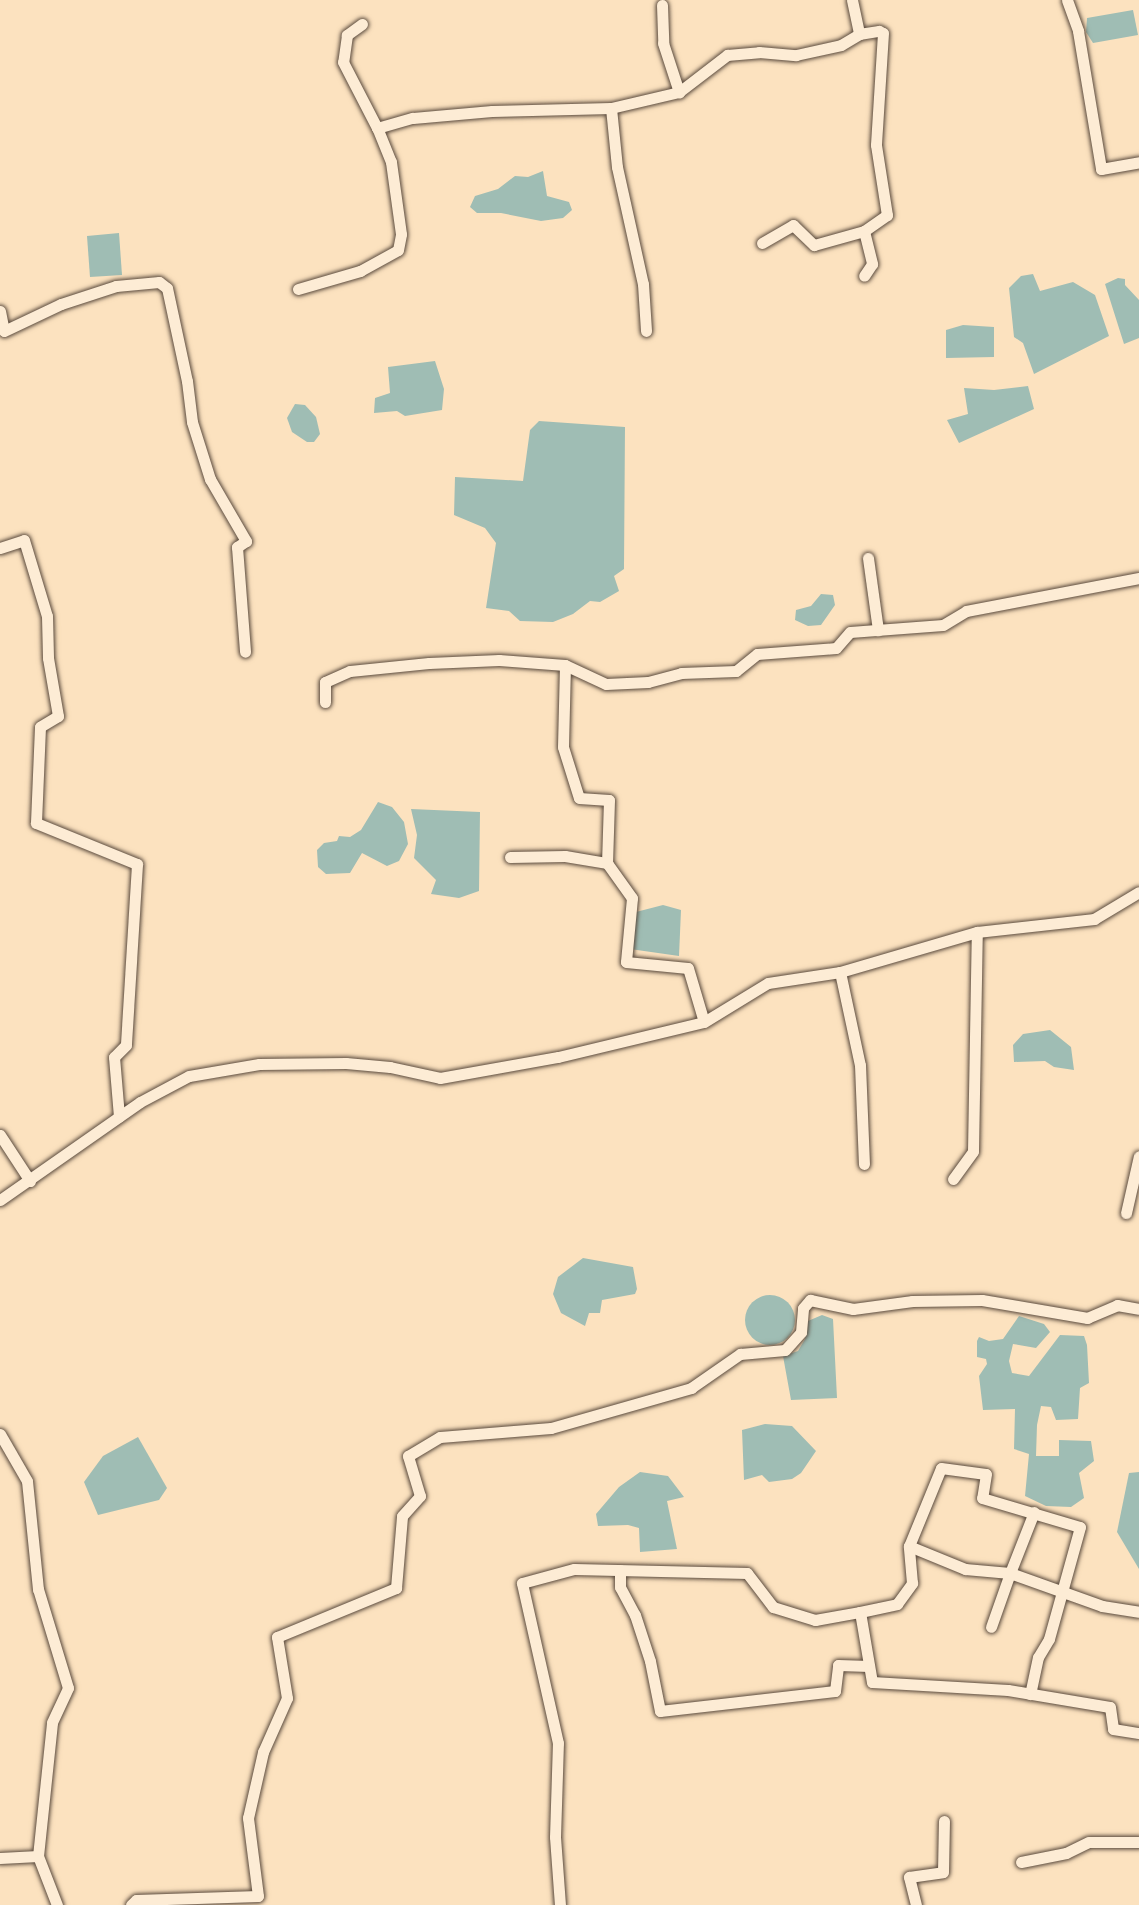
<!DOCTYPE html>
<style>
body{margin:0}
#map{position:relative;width:1139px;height:1905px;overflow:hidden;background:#fce2bf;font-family:"Sorts Mill Goudy",serif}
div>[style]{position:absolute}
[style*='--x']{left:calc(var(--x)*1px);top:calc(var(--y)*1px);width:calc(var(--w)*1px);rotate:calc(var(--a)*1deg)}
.water>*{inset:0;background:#9fbdb4}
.round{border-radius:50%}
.roads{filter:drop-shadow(0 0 2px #5a4a3d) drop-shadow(0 0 2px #5a4a3d)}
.street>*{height:11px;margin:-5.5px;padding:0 5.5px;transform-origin:5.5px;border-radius:5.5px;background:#fdecd5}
span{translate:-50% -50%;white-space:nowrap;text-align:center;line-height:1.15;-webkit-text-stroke:6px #fdecd5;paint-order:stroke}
</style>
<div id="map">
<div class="water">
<div style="clip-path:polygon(1133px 10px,1138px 35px,1093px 43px,1086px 32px,1087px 18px)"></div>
<div style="clip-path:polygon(543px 171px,547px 196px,569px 202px,572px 210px,563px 218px,541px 221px,501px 213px,477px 213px,470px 207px,475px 196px,498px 189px,515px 176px,528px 177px)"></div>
<div style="clip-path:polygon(119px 233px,122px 275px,90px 277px,87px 236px)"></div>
<div style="clip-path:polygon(1033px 274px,1040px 291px,1073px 282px,1095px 295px,1109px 336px,1034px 374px,1023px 343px,1014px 337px,1009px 288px,1021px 276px)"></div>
<div style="clip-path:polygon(1118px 278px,1125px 279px,1125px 285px,1139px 300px,1139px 338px,1124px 344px,1105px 284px)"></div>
<div style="clip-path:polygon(963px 325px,994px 327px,994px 357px,946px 358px,946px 330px)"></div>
<div style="clip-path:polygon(435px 361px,444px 389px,442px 410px,405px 416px,397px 411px,374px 413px,375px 398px,390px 393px,388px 367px)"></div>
<div style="clip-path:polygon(1028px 386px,1034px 409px,959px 443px,947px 420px,968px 414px,964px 388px,994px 390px)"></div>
<div style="clip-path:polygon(295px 404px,305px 405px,316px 417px,320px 434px,314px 442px,307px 442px,292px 432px,287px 418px)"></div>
<div style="clip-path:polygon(539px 421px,625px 427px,624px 569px,614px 576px,619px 591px,600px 602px,590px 601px,573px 614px,553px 622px,520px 621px,509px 611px,486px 608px,496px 543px,485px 528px,454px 515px,455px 477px,523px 481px,530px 430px)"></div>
<div style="clip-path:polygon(821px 594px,833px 595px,835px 605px,821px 625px,808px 626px,795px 620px,796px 610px,811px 606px)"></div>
<div style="clip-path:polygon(378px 802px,392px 807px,404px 822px,408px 844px,399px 861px,387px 866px,362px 853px,350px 873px,326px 874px,318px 867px,317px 850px,324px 843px,337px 841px,339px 836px,350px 837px,361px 830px)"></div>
<div style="clip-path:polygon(411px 809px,480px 812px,479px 891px,459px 898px,431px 894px,436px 880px,414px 858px,417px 835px)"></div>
<div style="clip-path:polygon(663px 905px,681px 910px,679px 956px,630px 949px,636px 912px)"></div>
<div style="clip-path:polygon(1050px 1030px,1071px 1047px,1074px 1070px,1054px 1067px,1045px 1061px,1014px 1062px,1013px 1045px,1023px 1034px)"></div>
<div style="clip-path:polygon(583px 1258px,633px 1267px,637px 1289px,635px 1294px,602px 1300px,600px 1313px,589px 1313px,585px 1326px,561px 1313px,553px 1294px,558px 1277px)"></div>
<div class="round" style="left:745px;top:1295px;width:50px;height:50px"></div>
<div style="clip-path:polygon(822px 1315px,833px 1319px,837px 1398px,791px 1400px,783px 1356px,798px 1351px,805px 1339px,808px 1321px)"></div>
<div style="clip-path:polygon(1019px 1316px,1044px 1324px,1050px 1332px,1036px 1348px,1013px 1344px,1009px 1361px,1012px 1373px,1029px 1376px,1060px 1335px,1084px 1336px,1087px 1345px,1089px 1383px,1080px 1388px,1078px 1419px,1056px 1420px,1051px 1407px,1041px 1406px,1037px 1425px,1036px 1456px,1059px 1456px,1059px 1440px,1091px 1441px,1094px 1461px,1079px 1473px,1084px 1498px,1071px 1507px,1046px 1506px,1025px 1496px,1029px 1454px,1014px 1449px,1015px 1409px,983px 1410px,979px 1376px,987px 1364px,986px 1359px,977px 1357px,977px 1341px,979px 1337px,989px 1341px,1003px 1339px)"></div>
<div style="clip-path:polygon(765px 1424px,792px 1426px,816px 1451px,801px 1473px,792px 1479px,769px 1482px,762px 1475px,744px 1480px,742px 1430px)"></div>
<div style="clip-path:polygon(138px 1437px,167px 1488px,159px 1500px,98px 1515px,84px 1482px,103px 1456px)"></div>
<div style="clip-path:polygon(640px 1472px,668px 1476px,684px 1497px,667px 1501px,677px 1549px,640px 1552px,639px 1528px,628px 1525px,598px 1526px,596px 1514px,619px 1487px)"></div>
<div style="clip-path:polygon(1139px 1472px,1139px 1569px,1117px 1532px,1129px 1473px)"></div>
</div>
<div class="roads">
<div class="street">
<div style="--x:852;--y:0;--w:35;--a:78"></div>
<div style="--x:1067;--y:0;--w:33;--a:70"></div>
<div style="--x:1078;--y:31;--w:140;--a:80.5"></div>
<div style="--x:1101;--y:169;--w:39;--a:-10"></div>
<div style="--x:662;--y:5;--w:38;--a:88"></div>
<div style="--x:663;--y:43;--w:52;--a:71.9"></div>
<div style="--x:362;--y:24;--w:19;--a:144"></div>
<div style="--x:347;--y:35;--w:27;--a:98"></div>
<div style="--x:343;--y:62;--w:74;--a:62.7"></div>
<div style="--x:611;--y:108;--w:59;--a:84.2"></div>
<div style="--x:617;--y:167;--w:120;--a:77.5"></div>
<div style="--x:643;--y:284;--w:47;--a:86.3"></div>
<div style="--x:762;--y:243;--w:36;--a:-30"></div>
<div style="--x:793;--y:225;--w:29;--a:44"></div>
<div style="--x:814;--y:245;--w:52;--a:-15.6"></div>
<div style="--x:298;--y:289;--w:65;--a:-16.2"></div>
<div style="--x:360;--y:271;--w:43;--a:-28.9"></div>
<div style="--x:398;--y:250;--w:16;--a:-79"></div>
<div style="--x:401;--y:234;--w:73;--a:-97.9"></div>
<div style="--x:391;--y:162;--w:37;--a:-112"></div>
<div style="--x:377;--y:128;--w:37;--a:-16"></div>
<div style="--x:413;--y:118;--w:79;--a:-5.1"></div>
<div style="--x:492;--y:111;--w:119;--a:-1.4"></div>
<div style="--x:611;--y:108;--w:70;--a:-13.2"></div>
<div style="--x:679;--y:92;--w:61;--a:-37.6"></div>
<div style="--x:727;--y:55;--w:32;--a:-5"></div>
<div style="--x:759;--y:52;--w:37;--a:5"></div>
<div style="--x:796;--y:55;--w:46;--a:-12.5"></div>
<div style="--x:841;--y:45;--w:21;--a:-31"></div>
<div style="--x:859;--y:34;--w:20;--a:-9"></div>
<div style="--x:879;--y:31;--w:4;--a:27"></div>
<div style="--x:883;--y:33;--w:112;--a:93.6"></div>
<div style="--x:876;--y:145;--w:71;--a:81.1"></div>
<div style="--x:887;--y:215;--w:28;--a:145"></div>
<div style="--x:864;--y:231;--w:34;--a:76"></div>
<div style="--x:872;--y:264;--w:14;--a:124"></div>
<div style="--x:0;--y:311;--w:20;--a:79"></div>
<div style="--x:4;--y:331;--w:63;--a:-25.3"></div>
<div style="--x:61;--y:304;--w:58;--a:-18.1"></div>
<div style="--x:116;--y:286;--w:43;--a:-5.3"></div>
<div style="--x:159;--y:282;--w:10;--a:37"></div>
<div style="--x:167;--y:288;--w:95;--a:77.9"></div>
<div style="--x:187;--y:381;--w:41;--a:83"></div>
<div style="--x:192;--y:422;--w:60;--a:72.5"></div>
<div style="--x:210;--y:479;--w:72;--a:59.9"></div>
<div style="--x:246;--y:541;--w:11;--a:146"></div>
<div style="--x:237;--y:547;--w:105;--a:85.6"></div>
<div style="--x:0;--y:548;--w:25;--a:-18"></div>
<div style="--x:24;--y:540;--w:79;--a:73.2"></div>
<div style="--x:47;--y:616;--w:42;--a:88.6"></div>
<div style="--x:48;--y:658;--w:59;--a:80.2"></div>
<div style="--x:58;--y:716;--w:21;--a:149"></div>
<div style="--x:40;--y:727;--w:96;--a:92.4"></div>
<div style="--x:36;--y:823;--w:109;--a:22.1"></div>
<div style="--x:137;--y:864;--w:181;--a:93.5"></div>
<div style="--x:126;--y:1045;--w:17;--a:135"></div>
<div style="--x:114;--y:1057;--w:60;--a:85.2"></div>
<div style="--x:868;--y:558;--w:73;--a:82.1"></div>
<div style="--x:565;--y:665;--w:82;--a:91.4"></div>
<div style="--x:563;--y:747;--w:53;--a:72.6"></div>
<div style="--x:579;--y:798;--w:30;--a:4"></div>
<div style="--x:609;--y:800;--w:63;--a:91.8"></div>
<div style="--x:607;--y:863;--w:43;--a:54.5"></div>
<div style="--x:632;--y:898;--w:64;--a:95.4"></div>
<div style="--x:626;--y:962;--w:62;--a:5.5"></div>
<div style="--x:688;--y:968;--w:56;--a:73.5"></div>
<div style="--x:325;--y:702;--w:20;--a:-90"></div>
<div style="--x:325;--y:682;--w:27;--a:-24"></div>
<div style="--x:350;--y:671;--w:79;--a:-5.8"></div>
<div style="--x:429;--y:663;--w:70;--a:-2.5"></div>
<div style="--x:499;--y:660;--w:66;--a:4.3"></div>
<div style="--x:565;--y:665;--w:45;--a:24.9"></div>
<div style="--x:606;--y:684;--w:42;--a:-2.7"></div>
<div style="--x:648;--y:682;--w:34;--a:-15"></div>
<div style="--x:681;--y:673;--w:55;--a:-2.1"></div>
<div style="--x:736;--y:671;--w:27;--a:-39"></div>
<div style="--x:757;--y:654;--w:79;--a:-4.3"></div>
<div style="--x:836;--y:648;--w:21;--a:-49"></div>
<div style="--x:850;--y:632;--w:93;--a:-4.3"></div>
<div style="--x:943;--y:625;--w:27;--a:-31"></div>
<div style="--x:966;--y:611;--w:176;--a:-10.8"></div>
<div style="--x:510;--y:857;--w:55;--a:-1"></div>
<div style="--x:565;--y:856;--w:43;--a:9.5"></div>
<div style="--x:840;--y:972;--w:95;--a:77.9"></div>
<div style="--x:860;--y:1065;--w:99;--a:87.7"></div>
<div style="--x:0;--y:1135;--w:55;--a:56.9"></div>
<div style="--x:953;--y:1179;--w:34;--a:-54"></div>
<div style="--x:973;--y:1151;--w:219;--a:-89"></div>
<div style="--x:0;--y:1200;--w:171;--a:-35"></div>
<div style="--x:140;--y:1102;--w:55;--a:-28"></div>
<div style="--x:189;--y:1076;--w:71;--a:-9.7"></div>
<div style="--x:259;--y:1064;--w:87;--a:-0.7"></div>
<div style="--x:346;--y:1063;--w:44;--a:5.2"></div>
<div style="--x:390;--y:1067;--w:51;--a:12.4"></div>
<div style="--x:440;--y:1078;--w:120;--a:-10.1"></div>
<div style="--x:558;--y:1057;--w:150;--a:-13.5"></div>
<div style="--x:704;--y:1022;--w:75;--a:-31.4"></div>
<div style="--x:768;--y:983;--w:73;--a:-8.7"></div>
<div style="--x:840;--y:972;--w:143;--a:-16.3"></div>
<div style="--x:977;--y:932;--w:118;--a:-6.3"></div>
<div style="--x:1094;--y:919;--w:52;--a:-31"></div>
<div style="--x:1126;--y:1213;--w:58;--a:-77.2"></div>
<div style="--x:0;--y:1434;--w:54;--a:60.1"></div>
<div style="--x:27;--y:1481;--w:109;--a:84.2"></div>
<div style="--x:38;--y:1589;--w:103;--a:73.1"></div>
<div style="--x:68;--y:1688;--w:38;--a:115"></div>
<div style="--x:52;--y:1723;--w:134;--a:96"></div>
<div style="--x:38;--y:1856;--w:53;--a:68.8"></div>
<div style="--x:1034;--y:1512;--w:66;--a:111.5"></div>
<div style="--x:1010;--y:1573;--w:98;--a:19.7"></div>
<div style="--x:1102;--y:1606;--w:37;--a:9"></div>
<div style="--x:909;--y:1546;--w:61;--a:22.3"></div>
<div style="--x:965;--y:1569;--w:45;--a:5.1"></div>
<div style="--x:1010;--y:1573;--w:57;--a:109.4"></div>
<div style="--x:620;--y:1570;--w:17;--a:90"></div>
<div style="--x:620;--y:1587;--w:32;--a:62"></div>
<div style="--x:635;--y:1615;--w:48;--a:71.9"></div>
<div style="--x:650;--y:1661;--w:51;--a:78.7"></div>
<div style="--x:660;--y:1711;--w:176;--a:-6.5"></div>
<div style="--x:835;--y:1691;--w:26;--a:-83"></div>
<div style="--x:838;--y:1665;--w:31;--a:2"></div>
<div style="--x:860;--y:1612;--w:38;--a:-12"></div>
<div style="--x:897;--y:1604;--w:26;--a:-54"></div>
<div style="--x:912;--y:1583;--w:37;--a:-95"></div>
<div style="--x:909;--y:1546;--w:84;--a:-67.7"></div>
<div style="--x:941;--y:1468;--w:45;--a:7.6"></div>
<div style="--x:986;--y:1474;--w:24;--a:99"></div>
<div style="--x:982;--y:1498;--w:102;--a:16.5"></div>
<div style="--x:1080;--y:1527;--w:116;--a:105.5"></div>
<div style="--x:1049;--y:1639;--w:21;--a:121"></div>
<div style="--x:1038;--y:1657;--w:38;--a:102"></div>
<div style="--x:0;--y:1858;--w:38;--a:-3"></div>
<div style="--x:1021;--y:1862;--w:46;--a:-11.3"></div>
<div style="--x:1066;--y:1853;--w:25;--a:-26"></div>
<div style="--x:1089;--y:1842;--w:50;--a:0"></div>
<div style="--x:131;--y:1905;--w:7;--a:-45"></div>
<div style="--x:136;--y:1900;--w:122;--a:-1.9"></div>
<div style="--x:258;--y:1896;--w:79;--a:-97.3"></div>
<div style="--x:248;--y:1818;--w:68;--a:-77.2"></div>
<div style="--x:263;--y:1752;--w:59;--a:-66"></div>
<div style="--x:287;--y:1698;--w:62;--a:-99.3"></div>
<div style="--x:277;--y:1637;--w:129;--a:-22.4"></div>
<div style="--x:396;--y:1588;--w:72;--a:-85.2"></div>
<div style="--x:402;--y:1516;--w:27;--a:-48"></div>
<div style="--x:420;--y:1496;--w:42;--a:-106.7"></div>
<div style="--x:408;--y:1456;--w:37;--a:-31"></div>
<div style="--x:440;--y:1437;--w:111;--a:-4.6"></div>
<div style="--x:551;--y:1428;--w:146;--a:-15.9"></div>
<div style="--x:691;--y:1388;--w:60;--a:-34.8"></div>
<div style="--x:740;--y:1354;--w:45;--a:-5.1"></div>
<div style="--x:785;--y:1350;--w:24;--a:-48"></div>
<div style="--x:801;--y:1332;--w:24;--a:-85"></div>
<div style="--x:803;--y:1308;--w:11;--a:-49"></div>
<div style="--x:810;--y:1300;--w:44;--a:11.8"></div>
<div style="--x:853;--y:1309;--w:60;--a:-7.7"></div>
<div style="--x:912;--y:1301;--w:70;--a:-0.8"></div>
<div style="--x:982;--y:1300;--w:107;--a:9.7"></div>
<div style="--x:1087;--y:1318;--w:33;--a:-23"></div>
<div style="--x:1117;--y:1305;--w:22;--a:10"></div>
<div style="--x:560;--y:1905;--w:68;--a:-94.2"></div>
<div style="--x:555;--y:1837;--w:94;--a:-88.2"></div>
<div style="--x:558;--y:1743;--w:164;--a:-102.7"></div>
<div style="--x:522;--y:1583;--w:54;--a:-15.1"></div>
<div style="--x:574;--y:1569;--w:173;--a:1.3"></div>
<div style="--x:747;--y:1573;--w:43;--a:52.6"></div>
<div style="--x:773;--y:1607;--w:44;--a:17.2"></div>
<div style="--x:815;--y:1620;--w:46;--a:-10.1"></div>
<div style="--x:860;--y:1612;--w:71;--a:80.3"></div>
<div style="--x:872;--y:1682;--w:136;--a:3.4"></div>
<div style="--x:1008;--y:1690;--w:103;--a:9.5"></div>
<div style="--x:1110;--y:1707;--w:22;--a:82"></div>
<div style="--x:1113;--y:1729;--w:26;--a:9"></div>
<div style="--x:916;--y:1905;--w:29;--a:-104"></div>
<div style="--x:909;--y:1877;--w:34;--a:-8"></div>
<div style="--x:943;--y:1872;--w:51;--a:-88.9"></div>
</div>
</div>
</div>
